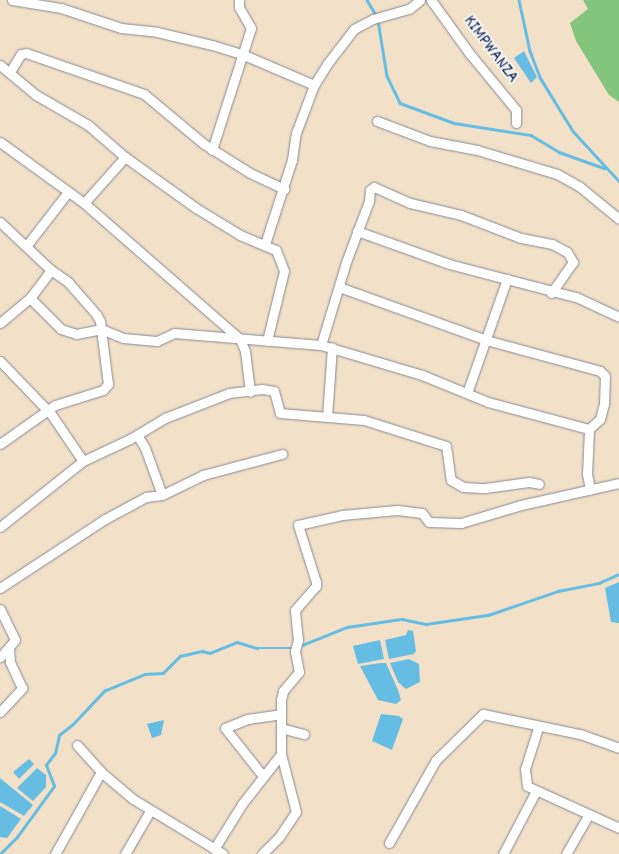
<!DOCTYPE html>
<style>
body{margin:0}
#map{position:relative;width:619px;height:854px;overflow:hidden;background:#f2e1c8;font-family:Dekko,sans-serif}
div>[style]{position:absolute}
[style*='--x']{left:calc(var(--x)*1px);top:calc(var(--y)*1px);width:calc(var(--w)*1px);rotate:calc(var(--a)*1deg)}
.green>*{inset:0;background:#84c57d}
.water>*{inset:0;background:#66bde3}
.stream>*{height:2.5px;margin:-1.25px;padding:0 1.25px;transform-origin:1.25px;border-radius:1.25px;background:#66bde3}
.roads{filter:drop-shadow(0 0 1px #868893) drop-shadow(0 0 1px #868893)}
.street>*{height:9px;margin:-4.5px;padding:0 4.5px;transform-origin:4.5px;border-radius:4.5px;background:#fff}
span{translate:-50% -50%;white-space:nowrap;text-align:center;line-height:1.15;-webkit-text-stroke:4px #f6f6f2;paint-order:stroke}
.street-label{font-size:18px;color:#1b2f5e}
</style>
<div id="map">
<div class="green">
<div style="clip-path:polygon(583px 0,619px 0,619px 102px,609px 95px,576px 41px,570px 23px,588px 9px)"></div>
</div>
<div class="water">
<div style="clip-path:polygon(524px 51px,537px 77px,531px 83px,514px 58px)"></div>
<div style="clip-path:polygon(619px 582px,619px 623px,611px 622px,605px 588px)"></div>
<div style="clip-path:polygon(408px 630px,413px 631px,416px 651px,414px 654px,389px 659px,385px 640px,406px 635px)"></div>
<div style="clip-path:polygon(380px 640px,384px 659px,358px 664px,353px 646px)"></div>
<div style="clip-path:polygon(409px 659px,419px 664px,420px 682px,406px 689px,398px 682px,390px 663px)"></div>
<div style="clip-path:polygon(381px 663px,386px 663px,398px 690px,401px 700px,396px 704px,378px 700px,360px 666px)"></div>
<div style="clip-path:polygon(381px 714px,399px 716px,403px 719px,392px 750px,372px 741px)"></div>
<div style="clip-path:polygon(164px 720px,161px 735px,152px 738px,147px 724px)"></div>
<div style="clip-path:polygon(29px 759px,34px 764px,19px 779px,13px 772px)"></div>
<div style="clip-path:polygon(37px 768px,46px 775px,46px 787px,33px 801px,17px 788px)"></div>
<div style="clip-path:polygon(0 778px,33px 805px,24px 816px,0 802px)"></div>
<div style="clip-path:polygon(0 806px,21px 819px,7px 838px,0 837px)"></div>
</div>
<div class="stream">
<div style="--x:367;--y:0;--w:17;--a:59"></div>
<div style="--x:519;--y:0;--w:52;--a:77.8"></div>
<div style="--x:530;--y:51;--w:30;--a:69"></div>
<div style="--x:541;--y:79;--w:61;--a:58.4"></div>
<div style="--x:573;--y:131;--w:68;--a:47.4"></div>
<div style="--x:378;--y:20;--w:57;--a:80.9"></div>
<div style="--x:387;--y:76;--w:30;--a:64"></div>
<div style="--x:400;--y:103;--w:58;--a:20.3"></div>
<div style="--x:454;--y:123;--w:78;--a:8.9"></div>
<div style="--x:531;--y:135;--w:33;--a:31"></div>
<div style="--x:559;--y:152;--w:48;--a:19.6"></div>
<div style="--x:300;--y:646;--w:51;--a:-22"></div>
<div style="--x:347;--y:627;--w:56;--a:-8.3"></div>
<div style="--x:402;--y:619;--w:25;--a:12"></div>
<div style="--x:426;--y:624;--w:63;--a:-8.3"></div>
<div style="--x:488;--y:615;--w:74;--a:-18.9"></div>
<div style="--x:558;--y:591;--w:42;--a:-11"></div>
<div style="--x:599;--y:583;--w:22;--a:-24"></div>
<div style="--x:0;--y:854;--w:24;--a:-45"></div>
<div style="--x:17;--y:837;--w:63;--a:-54"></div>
<div style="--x:54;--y:786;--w:22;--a:-111"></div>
<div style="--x:46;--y:765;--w:15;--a:-53"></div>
<div style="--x:55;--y:753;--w:18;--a:-77"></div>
<div style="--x:59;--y:735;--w:16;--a:-38"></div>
<div style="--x:72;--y:725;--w:47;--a:-46.7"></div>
<div style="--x:104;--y:691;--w:44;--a:-22.5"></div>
<div style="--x:145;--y:674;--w:18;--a:-3"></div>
<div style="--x:163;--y:673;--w:24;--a:-45"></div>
<div style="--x:180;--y:656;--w:23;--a:-13"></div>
<div style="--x:202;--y:651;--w:8;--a:14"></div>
<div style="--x:210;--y:653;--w:29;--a:-22"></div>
<div style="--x:237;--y:642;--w:21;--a:17"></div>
<div style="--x:257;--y:648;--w:37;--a:0"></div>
</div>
<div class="roads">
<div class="street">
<div style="--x:12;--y:0;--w:50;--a:9.3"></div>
<div style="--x:61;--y:8;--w:63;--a:18.4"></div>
<div style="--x:121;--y:28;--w:36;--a:6"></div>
<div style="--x:157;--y:32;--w:57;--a:13.3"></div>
<div style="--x:212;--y:45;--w:34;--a:17"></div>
<div style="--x:244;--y:55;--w:76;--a:23.2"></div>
<div style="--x:431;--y:0;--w:67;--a:54.2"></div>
<div style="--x:470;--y:54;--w:72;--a:50.6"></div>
<div style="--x:516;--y:110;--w:13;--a:90"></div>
<div style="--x:0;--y:65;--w:47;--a:39.8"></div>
<div style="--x:36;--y:95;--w:60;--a:30"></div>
<div style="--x:88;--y:125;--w:49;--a:40.9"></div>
<div style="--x:125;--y:157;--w:87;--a:35.7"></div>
<div style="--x:196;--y:208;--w:52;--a:31.5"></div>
<div style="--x:240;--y:235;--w:39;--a:23"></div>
<div style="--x:276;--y:250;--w:22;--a:69"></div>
<div style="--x:284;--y:271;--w:72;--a:103.7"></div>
<div style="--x:10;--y:72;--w:21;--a:-59"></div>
<div style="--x:21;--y:54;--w:5;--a:-11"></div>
<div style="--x:26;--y:53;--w:125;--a:19.2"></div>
<div style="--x:144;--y:94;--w:78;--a:39.8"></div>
<div style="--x:204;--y:144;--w:54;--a:32.2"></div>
<div style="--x:250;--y:173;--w:38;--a:25"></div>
<div style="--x:377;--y:121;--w:57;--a:20.7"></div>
<div style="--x:430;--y:141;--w:48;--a:10.8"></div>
<div style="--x:477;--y:150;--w:84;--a:16.7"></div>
<div style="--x:557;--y:174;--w:26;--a:29"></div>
<div style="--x:580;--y:187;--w:50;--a:39.4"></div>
<div style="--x:0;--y:142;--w:104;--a:36"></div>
<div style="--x:84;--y:203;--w:207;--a:41.1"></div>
<div style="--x:240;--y:339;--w:13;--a:67"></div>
<div style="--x:245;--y:351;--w:41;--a:83"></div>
<div style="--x:212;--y:150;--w:128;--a:-72.3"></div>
<div style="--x:251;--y:28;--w:24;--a:-120"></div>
<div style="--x:239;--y:7;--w:7;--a:-90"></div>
<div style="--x:84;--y:203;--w:62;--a:-48.3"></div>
<div style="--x:0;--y:222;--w:70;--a:43.3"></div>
<div style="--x:51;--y:270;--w:21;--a:35"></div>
<div style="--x:68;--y:282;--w:43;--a:48.8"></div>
<div style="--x:96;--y:314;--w:8;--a:60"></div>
<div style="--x:100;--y:321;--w:64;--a:82.8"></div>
<div style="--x:108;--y:384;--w:8;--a:130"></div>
<div style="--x:103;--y:390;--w:50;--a:162.6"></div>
<div style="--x:55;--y:405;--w:67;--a:144.7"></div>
<div style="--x:357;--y:231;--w:98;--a:19.7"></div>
<div style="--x:449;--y:264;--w:131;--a:14.6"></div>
<div style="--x:576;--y:297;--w:47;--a:24.9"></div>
<div style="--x:265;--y:244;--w:88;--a:-72.2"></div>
<div style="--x:292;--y:160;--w:27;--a:-82"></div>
<div style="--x:296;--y:133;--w:51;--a:-69.4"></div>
<div style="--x:314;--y:85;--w:25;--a:-58"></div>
<div style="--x:327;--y:64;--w:44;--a:-52.4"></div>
<div style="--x:354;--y:29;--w:21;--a:-28"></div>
<div style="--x:373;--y:19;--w:37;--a:-16"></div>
<div style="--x:409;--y:9;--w:14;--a:-39"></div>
<div style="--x:27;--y:245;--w:67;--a:-52.3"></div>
<div style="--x:339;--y:287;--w:156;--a:19.8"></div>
<div style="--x:486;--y:340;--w:118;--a:15.2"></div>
<div style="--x:600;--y:371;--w:7;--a:45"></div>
<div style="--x:605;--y:376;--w:28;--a:92"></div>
<div style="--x:604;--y:404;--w:16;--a:105"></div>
<div style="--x:600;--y:419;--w:15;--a:138"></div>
<div style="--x:589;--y:429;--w:45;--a:92.5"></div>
<div style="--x:587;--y:474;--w:16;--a:79"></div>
<div style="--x:30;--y:298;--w:44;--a:45"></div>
<div style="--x:61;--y:329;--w:16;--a:18"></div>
<div style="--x:76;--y:334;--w:25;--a:-11"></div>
<div style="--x:101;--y:329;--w:24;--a:22"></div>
<div style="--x:123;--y:338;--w:34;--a:5"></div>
<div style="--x:157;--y:341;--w:19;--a:-25"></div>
<div style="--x:174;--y:333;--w:147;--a:4.7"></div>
<div style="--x:321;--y:345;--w:105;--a:16.5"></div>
<div style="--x:422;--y:375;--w:71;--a:22.2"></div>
<div style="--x:488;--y:402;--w:105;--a:15"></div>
<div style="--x:0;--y:323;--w:39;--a:-40"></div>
<div style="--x:30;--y:298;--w:35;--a:-53"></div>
<div style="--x:321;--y:345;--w:87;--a:-73.2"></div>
<div style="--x:346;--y:262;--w:65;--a:-69.3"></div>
<div style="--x:369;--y:201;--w:11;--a:-85"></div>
<div style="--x:370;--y:190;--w:5;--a:-37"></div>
<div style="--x:374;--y:187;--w:39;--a:24"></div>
<div style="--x:410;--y:203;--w:52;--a:13.2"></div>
<div style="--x:461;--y:215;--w:64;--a:21"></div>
<div style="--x:521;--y:238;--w:32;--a:11"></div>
<div style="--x:552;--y:244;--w:17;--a:28"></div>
<div style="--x:567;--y:252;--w:12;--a:59"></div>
<div style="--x:573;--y:262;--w:38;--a:125"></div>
<div style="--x:0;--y:361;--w:74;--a:46.1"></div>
<div style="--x:51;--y:414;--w:57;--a:55.8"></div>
<div style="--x:467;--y:393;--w:121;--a:-70.7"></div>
<div style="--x:327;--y:417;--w:70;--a:-85.9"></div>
<div style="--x:137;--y:435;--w:15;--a:58"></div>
<div style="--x:145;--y:448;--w:50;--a:70.1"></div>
<div style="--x:0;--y:527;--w:106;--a:-38.5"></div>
<div style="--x:83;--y:461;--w:52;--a:-25.1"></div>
<div style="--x:130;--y:439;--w:41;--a:-31"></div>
<div style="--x:165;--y:418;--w:69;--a:-21.3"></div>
<div style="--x:229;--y:393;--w:33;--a:-7"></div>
<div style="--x:262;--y:389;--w:12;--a:9"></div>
<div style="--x:274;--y:391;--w:23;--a:75"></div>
<div style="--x:280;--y:413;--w:84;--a:4.8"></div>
<div style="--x:364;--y:420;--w:86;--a:17.6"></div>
<div style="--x:446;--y:446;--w:34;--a:82"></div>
<div style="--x:451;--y:480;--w:14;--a:30"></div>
<div style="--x:463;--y:487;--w:22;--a:3"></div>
<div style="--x:485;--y:488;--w:44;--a:-7.8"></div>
<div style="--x:529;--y:482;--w:10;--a:11"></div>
<div style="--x:0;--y:588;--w:126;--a:-33.3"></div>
<div style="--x:105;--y:519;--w:47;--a:-28.2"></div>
<div style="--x:146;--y:497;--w:16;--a:-7"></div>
<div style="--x:162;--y:495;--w:46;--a:-26"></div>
<div style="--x:203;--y:475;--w:82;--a:-14.9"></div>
<div style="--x:0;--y:609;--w:34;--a:64"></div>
<div style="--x:15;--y:640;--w:23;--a:131"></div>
<div style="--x:0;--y:712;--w:33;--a:-47"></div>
<div style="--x:22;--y:688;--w:29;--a:-115"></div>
<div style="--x:10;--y:662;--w:13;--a:-94"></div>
<div style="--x:281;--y:728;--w:24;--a:15"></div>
<div style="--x:538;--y:728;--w:43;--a:107.6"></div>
<div style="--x:525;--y:769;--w:17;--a:83"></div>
<div style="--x:527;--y:786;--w:101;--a:24.5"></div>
<div style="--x:77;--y:745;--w:36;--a:48"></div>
<div style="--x:101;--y:772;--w:42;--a:40.2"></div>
<div style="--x:133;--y:799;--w:105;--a:31.4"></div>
<div style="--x:263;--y:776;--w:61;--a:-128.4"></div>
<div style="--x:225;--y:728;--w:24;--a:-22"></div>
<div style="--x:247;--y:719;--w:34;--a:-8"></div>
<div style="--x:389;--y:843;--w:95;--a:-60.5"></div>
<div style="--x:436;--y:760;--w:66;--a:-44.4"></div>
<div style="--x:483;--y:714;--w:99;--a:11.7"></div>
<div style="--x:580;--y:734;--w:41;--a:19.7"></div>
<div style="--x:214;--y:849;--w:53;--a:-58.1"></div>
<div style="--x:242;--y:804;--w:63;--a:-52"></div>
<div style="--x:55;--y:854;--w:94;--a:-60.7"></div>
<div style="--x:125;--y:854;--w:50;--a:-59.8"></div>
<div style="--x:262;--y:854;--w:24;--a:-45"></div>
<div style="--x:279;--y:837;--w:30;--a:-56"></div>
<div style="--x:296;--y:812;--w:60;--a:-104.5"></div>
<div style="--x:281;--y:754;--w:54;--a:-90"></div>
<div style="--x:281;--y:700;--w:9;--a:-77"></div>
<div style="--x:283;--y:691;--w:25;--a:-50"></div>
<div style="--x:299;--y:672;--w:21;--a:-101"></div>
<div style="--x:295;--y:651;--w:11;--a:-75"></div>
<div style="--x:298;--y:640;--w:30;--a:-96"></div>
<div style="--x:295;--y:610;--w:32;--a:-49"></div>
<div style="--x:316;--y:586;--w:4;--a:-90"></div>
<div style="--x:316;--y:582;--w:60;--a:-107.5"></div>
<div style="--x:298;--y:525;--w:45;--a:-12.8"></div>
<div style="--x:342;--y:515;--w:55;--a:-5.2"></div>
<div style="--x:397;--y:510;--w:25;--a:7"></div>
<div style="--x:422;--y:513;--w:11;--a:52"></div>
<div style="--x:429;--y:522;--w:32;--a:2"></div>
<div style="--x:461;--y:523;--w:63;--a:-16.7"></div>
<div style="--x:521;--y:505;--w:100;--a:-12.7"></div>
<div style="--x:503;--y:854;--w:71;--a:-62.4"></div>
<div style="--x:566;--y:854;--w:46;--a:-60.1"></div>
</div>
</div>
<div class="street-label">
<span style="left:490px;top:50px;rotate:53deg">KIMPWANZA</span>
</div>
</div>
